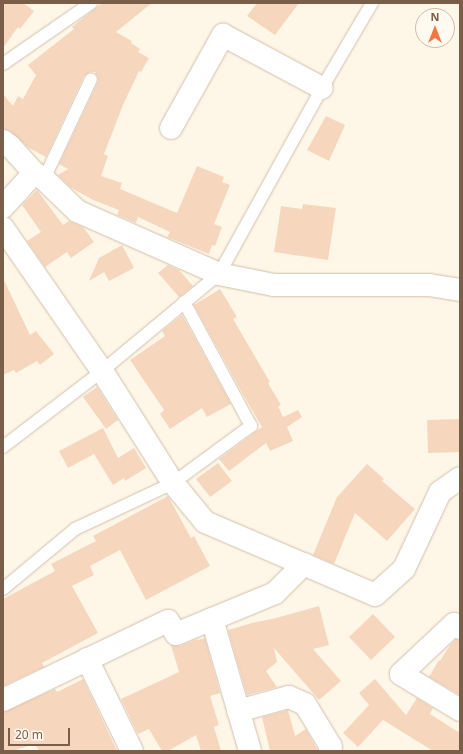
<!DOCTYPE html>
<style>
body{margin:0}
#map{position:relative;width:463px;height:754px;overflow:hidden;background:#fef7e8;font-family:"Noto Sans",sans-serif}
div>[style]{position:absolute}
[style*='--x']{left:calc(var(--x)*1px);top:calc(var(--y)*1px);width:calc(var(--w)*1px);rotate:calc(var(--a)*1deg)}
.building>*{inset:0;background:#f6d7bd}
.roads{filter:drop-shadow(0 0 1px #d2bfac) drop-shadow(0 0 1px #d2bfac)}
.service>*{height:12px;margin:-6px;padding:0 6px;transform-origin:6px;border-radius:6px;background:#fff}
.minor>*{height:22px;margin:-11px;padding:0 11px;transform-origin:11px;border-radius:11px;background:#fff}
span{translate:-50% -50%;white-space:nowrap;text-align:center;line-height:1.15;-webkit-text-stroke:3px #fffaef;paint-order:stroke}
.frame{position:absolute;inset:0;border:4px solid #7b5e49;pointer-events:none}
.north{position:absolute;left:415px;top:8px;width:40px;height:40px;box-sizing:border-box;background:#fffaef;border:1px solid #cabcad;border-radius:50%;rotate:0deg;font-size:11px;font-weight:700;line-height:16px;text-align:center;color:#7b5e49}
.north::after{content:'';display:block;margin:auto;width:14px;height:18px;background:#f07744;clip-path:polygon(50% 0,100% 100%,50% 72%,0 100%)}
.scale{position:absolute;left:8px;top:728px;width:62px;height:18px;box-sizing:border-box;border:2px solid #7b5e49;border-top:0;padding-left:5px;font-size:12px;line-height:14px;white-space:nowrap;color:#7b5e49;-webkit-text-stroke:3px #fffaef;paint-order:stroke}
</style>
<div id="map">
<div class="building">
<div style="clip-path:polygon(3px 3px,23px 3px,34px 11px,20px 29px,18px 27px,3px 48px)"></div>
<div style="clip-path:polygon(102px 3px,152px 3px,116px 32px,132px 41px,131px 43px,140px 49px,138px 52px,149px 58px,141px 72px,139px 71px,123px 105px,104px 154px,108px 156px,101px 176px,122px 183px,120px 189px,177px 213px,197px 166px,224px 177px,222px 182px,230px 185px,214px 224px,222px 227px,215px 246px,212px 245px,209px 254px,167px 237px,170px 232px,138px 217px,136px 223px,117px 215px,119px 210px,93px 200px,70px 187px,58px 175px,68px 169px,59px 164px,98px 82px,98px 78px,95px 72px,90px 72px,84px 76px,46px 157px,29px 148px,10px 131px,3px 129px,3px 94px,13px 106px,18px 96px,23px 99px,36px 75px,28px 65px,74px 29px,72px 27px)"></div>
<div style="clip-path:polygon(257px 3px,299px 3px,275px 35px,247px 16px)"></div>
<div style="clip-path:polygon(326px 116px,345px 125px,329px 161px,307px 150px)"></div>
<div style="clip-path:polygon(37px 190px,63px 225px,69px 221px,83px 227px,94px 242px,71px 258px,67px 252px,45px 267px,27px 241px,41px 232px,22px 205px)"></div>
<div style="clip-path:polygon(303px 204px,336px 208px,328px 260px,274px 252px,281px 206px,302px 209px)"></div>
<div style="clip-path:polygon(122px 245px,134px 268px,109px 281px,104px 272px,89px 281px,99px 258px)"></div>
<div style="clip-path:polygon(168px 265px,179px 270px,193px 286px,179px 297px,158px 273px)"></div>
<div style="clip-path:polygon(3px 278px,30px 335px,36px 331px,54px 354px,40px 365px,37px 361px,16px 373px,14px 370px,3px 375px)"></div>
<div style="clip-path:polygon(220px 289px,237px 317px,233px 319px,270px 382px,268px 383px,281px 405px,278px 406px,283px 417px,298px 410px,302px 417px,287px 427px,293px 441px,270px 451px,266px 443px,229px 471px,219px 459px,262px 427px,244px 396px,194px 305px)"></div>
<div style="clip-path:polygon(182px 315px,231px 404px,207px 417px,202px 408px,170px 429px,160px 414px,164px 410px,130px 360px,165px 336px,162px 331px)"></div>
<div style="clip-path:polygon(97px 387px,118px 420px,106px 429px,83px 397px)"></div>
<div style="clip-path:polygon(460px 419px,460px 452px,428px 453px,427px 420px)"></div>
<div style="clip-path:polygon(103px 428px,118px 458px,134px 448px,146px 468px,125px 481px,124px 478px,113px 485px,94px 454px,68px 468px,59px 451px)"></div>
<div style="clip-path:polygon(218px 463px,232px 481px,210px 497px,196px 479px)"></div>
<div style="clip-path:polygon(367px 464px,384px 479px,382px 481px,415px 509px,387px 541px,355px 513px,334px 564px,313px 555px,337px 497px)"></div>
<div style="clip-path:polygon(168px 496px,191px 538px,194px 536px,210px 566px,146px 600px,120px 550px,90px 566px,94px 575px,72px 586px,98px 633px,42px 663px,44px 667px,3px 686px,3px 599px,55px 571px,51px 564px,96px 541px,93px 536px)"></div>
<div style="clip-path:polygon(319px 606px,329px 645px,313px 649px,341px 681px,319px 700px,274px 648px,277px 662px,266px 671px,277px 687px,247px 695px,228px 630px,252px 623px,276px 618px)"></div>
<div style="clip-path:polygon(373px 614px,395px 637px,371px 660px,349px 637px)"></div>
<div style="clip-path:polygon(205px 638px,220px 693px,210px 696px,219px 725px,214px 727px,221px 751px,201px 751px,196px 735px,168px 751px,162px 751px,149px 729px,138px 734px,121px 699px,179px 672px,171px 645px,180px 646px,197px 639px,198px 640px)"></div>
<div style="clip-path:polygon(456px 639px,460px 640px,460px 695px,429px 677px,439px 660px,440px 661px,450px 645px)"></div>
<div style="clip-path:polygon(83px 679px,117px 751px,39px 751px,35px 744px,12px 751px,3px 751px,3px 712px,55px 689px,57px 692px)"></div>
<div style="clip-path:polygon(375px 679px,406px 715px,417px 698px,433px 708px,430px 714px,460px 733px,460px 751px,433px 751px,383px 720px,358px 747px,343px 733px,369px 705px,359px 693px)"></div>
<div style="clip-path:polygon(288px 710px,295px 736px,306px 729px,318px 751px,270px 751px,262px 717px)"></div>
</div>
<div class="roads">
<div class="service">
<div style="--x:3;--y:64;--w:107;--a:-34.7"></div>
<div style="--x:44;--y:179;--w:110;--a:-64.8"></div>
<div style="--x:3;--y:447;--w:125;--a:-37.5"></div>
<div style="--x:102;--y:371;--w:152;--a:-39.7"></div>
<div style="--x:219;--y:274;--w:213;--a:-61"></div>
<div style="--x:322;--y:88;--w:99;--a:-59.5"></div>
<div style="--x:3;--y:589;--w:94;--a:-39.8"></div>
<div style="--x:75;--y:529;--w:108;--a:-25.1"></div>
<div style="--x:173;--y:483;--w:97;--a:-36.2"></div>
<div style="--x:251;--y:426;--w:141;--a:-118.4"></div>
</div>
<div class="minor">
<div style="--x:171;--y:128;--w:107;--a:-60.8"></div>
<div style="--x:223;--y:35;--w:112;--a:28.2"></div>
<div style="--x:3;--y:141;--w:9;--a:36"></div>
<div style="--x:10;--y:146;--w:36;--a:48"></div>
<div style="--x:34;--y:173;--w:12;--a:31"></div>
<div style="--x:44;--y:179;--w:46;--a:44.1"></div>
<div style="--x:77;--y:211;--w:155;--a:23.9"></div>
<div style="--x:219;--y:274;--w:56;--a:11.3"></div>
<div style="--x:274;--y:285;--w:155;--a:0"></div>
<div style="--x:429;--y:285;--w:31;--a:9"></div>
<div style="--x:3;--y:207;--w:46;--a:-47.6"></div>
<div style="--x:3;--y:228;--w:174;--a:55.3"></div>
<div style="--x:102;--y:371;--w:133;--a:57.6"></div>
<div style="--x:173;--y:483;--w:50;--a:50.6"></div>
<div style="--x:205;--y:522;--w:185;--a:23.2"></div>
<div style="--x:375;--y:595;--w:39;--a:-42"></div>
<div style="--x:404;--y:569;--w:85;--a:-64.9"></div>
<div style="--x:440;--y:492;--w:24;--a:-35"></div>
<div style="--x:212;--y:619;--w:137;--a:73.9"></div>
<div style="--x:460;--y:628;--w:7;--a:-146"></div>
<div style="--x:454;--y:624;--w:73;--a:136.7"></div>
<div style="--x:401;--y:674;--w:69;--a:31.4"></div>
<div style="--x:87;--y:659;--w:102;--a:63.9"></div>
<div style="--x:3;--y:700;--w:183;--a:-25.6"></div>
<div style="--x:168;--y:621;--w:15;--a:58"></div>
<div style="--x:176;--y:634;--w:107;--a:-22.5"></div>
<div style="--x:275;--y:593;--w:41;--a:-45"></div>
<div style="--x:238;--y:711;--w:53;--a:-15.4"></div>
<div style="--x:289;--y:697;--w:17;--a:24"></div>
<div style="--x:305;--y:704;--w:50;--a:58.8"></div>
<div style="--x:331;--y:747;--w:4;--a:104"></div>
</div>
</div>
<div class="frame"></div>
<div class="north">N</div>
<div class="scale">20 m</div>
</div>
